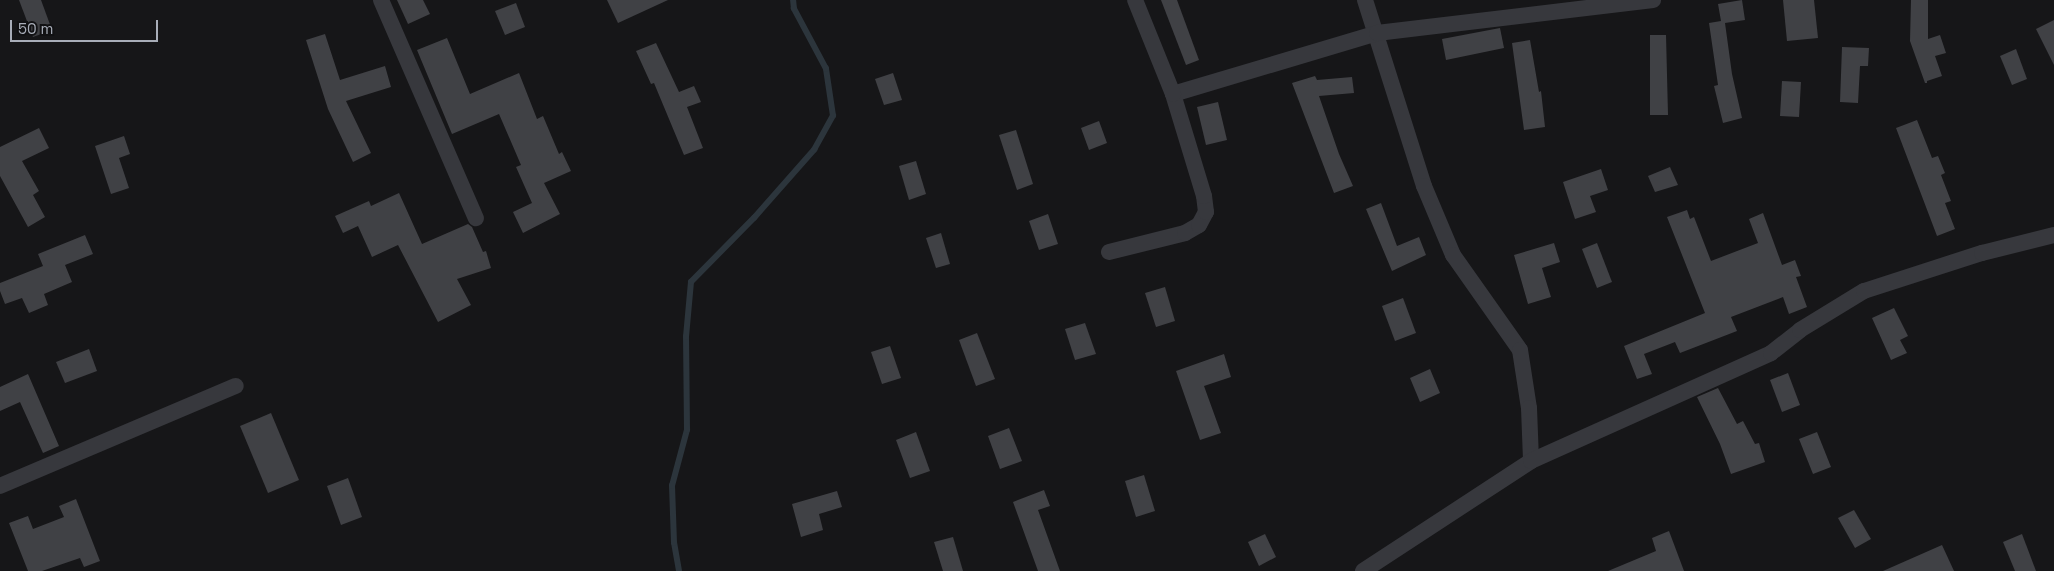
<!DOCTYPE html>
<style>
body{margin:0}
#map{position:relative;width:2054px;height:571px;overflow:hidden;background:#161618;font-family:"Space Grotesk",sans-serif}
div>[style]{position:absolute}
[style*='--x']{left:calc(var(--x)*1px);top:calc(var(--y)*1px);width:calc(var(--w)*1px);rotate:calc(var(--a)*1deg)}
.stream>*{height:5.5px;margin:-2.75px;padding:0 2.75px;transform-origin:2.75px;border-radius:2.75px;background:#2c353c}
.building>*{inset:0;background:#404145}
.minor>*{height:16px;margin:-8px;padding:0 8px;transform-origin:8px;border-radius:8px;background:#37383d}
span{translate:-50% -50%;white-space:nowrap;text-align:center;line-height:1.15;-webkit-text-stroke:4px #111113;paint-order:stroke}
.scale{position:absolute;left:10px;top:20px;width:148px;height:22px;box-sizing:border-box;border:2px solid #a8adb8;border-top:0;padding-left:6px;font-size:15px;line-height:18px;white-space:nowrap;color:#a8adb8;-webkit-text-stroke:4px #111113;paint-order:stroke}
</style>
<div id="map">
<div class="stream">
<div style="--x:679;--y:571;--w:28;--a:-100"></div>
<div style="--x:674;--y:543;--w:57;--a:-92"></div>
<div style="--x:672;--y:486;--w:58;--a:-75"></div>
<div style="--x:687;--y:430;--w:93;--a:-90.6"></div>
<div style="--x:686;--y:337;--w:55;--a:-84.8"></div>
<div style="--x:691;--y:282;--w:90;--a:-45.5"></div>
<div style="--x:754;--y:218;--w:91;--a:-48.6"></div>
<div style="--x:814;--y:150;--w:39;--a:-61"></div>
<div style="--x:833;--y:116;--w:48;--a:-98.5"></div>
<div style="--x:826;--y:69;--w:68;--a:-118.1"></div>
<div style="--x:794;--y:9;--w:9;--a:-96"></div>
</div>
<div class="building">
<div style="clip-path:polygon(19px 0,41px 0,52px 30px,33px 37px)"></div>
<div style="clip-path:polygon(397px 0,423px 0,430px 14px,408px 24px)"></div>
<div style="clip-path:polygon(607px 0,668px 0,618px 23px)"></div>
<div style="clip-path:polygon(1161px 0,1177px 0,1199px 60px,1186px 65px)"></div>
<div style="clip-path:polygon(1742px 0,1745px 20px,1725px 23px,1732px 74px,1742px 118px,1723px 123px,1714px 86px,1718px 85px,1709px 23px,1721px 21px,1718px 4px)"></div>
<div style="clip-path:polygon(1783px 0,1814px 0,1818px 38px,1787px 41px)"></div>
<div style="clip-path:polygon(1911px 0,1928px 0,1928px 39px,1940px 35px,1946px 53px,1935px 56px,1942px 76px,1927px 81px,1927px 83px,1925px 83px,1910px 41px)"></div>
<div style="clip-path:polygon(516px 3px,525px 27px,505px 35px,495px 11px)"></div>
<div style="clip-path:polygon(2054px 20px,2054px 65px,2036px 29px)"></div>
<div style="clip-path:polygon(1500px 28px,1504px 48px,1446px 60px,1442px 39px)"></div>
<div style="clip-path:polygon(325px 34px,340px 80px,385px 66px,391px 87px,346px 101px,371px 153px,353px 162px,328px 109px,306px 40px)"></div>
<div style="clip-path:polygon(1650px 35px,1666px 35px,1668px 115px,1650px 115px)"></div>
<div style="clip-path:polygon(447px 38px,470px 94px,519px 73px,537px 119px,543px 116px,559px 154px,562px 152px,571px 171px,544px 183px,560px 214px,523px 233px,513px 212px,532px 203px,516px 167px,521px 165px,499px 114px,452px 134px,417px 50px)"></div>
<div style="clip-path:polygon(1530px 40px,1539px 92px,1541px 91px,1545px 127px,1524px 130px,1512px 43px)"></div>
<div style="clip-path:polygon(656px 43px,679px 92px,694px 86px,701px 102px,687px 107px,703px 148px,684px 155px,654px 83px,651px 84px,636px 51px)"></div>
<div style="clip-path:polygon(1842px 47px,1869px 48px,1868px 66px,1860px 66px,1858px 103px,1840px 102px)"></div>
<div style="clip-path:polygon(2016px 49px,2027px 79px,2012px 85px,2000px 56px)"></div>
<div style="clip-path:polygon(893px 73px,902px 100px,884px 105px,875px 79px)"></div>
<div style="clip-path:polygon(1315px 76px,1317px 80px,1352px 77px,1354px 93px,1319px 96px,1339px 154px,1353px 186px,1334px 193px,1292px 83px)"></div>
<div style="clip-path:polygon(1782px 81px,1801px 82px,1799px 117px,1780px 116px)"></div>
<div style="clip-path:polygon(1218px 102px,1227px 140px,1206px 145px,1197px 107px)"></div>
<div style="clip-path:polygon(1917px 120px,1932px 158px,1938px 156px,1945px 173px,1941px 175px,1951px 201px,1945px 203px,1955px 229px,1937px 236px,1896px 128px)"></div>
<div style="clip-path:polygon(1099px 121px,1107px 143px,1089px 150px,1081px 128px)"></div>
<div style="clip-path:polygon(39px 128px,49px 148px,22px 161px,39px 191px,33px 195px,45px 217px,28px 227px,0 176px,0 147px)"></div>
<div style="clip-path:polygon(1016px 130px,1033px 184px,1017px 190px,999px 135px)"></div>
<div style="clip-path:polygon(124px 136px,130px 154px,119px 158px,129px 188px,111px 194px,95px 146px)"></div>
<div style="clip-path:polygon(916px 161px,926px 194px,909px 200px,899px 166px)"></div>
<div style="clip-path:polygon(1670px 167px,1678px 185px,1655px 192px,1648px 176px)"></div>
<div style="clip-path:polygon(1601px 169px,1608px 190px,1590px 196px,1596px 212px,1575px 219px,1563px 182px)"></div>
<div style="clip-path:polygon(399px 193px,422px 244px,468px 224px,472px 227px,483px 252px,486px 251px,491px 268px,457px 279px,471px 305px,438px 322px,398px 245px,372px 257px,358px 226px,343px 233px,335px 216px,369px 201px,371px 206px)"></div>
<div style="clip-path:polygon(1381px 203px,1397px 246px,1419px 237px,1426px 255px,1392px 271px,1366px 209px)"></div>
<div style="clip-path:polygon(1687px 210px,1690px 219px,1694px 217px,1711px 261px,1758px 243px,1749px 219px,1763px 213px,1782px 265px,1795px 260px,1801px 276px,1796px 277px,1807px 307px,1789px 314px,1783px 297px,1731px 317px,1737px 331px,1680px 353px,1675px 342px,1644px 354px,1652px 374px,1637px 379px,1624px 346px,1705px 313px,1667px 217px)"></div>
<div style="clip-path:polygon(1048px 214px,1058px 244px,1039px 250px,1029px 221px)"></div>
<div style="clip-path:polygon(941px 233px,950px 264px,936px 268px,926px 238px)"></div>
<div style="clip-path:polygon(85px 235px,93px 254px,65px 265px,72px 282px,44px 294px,48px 305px,29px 313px,22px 298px,5px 304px,0 291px,0 283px,43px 266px,38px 254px)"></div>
<div style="clip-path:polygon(1554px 243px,1560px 262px,1542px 268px,1551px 297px,1528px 304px,1514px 255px)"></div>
<div style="clip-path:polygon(1597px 243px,1612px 282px,1597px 288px,1582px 249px)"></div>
<div style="clip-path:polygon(1165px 287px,1175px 321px,1156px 327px,1145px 293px)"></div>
<div style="clip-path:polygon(1403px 298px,1416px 333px,1395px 341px,1382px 306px)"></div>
<div style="clip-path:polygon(1894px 308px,1908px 336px,1900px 340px,1907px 353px,1891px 360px,1872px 318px)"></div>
<div style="clip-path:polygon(1085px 323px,1096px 354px,1075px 360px,1065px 329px)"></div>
<div style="clip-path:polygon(977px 333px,995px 379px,976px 386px,959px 340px)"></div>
<div style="clip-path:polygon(890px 346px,901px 378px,882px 384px,871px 352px)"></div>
<div style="clip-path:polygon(89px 349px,97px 371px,65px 383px,56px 362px)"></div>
<div style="clip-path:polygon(1224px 354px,1231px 377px,1204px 386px,1221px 433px,1200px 440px,1176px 371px)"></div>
<div style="clip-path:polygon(1430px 369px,1440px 393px,1420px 402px,1410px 378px)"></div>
<div style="clip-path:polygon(1788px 373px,1800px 405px,1782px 412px,1770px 380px)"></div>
<div style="clip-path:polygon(28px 374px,59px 446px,43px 453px,20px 402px,0 411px,0 387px)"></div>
<div style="clip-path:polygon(1718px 388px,1737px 424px,1743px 421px,1755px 444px,1759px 443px,1765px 462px,1731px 474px,1720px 444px,1697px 397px)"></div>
<div style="clip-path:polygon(271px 413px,299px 480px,268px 493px,240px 426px)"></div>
<div style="clip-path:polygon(1009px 428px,1022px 461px,1000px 469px,988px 436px)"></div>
<div style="clip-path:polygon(916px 432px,930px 471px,910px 478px,896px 440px)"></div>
<div style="clip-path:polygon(1817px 432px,1831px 467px,1813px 474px,1799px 439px)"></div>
<div style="clip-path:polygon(1144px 475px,1155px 511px,1136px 517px,1125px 481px)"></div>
<div style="clip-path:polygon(348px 478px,362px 517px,341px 525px,327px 486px)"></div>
<div style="clip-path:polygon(1044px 490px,1050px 506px,1038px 510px,1060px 571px,1038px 571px,1013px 502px)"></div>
<div style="clip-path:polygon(837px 491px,842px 507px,819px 514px,823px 530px,801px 537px,792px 504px)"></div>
<div style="clip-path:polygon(76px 499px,100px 561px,84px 567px,80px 558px,42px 571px,28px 571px,9px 523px,28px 516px,33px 529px,64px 517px,59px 506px)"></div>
<div style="clip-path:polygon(1854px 510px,1871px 539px,1855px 548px,1838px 518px)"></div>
<div style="clip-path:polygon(1669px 531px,1684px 571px,1608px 571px,1656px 551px,1652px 538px)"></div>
<div style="clip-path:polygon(1265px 534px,1276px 557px,1259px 566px,1248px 542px)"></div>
<div style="clip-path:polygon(2022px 534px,2036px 571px,2015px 571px,2003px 542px)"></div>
<div style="clip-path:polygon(953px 537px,963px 571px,943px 571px,934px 542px)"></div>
<div style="clip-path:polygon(1942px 545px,1954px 571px,1883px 571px)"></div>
</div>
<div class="minor">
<div style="--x:381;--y:0;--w:238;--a:66.5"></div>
<div style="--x:1365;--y:0;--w:195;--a:72.4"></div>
<div style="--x:1424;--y:186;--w:75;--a:67.2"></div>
<div style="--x:1453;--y:255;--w:116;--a:54.8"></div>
<div style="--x:1520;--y:350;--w:59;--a:81.2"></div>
<div style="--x:1529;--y:408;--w:53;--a:87.8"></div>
<div style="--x:1173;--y:94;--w:213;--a:-16.6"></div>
<div style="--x:1377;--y:33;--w:278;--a:-6.8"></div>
<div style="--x:1109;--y:252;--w:78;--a:-14"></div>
<div style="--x:1185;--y:233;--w:16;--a:-30"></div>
<div style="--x:1199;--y:225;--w:15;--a:-62"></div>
<div style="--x:1206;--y:212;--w:16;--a:-97"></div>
<div style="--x:1204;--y:196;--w:107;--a:-106.9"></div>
<div style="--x:1173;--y:94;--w:101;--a:-112"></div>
<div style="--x:0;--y:486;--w:256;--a:-23"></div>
<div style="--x:1363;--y:571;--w:201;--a:-33.2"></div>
<div style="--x:1531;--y:461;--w:263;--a:-24.2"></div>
<div style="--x:1771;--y:353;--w:37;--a:-38"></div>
<div style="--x:1800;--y:330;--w:75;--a:-31.4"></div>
<div style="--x:1864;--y:291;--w:124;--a:-17.9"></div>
<div style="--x:1982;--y:253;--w:74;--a:-14"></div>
</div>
<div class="scale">50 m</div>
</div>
